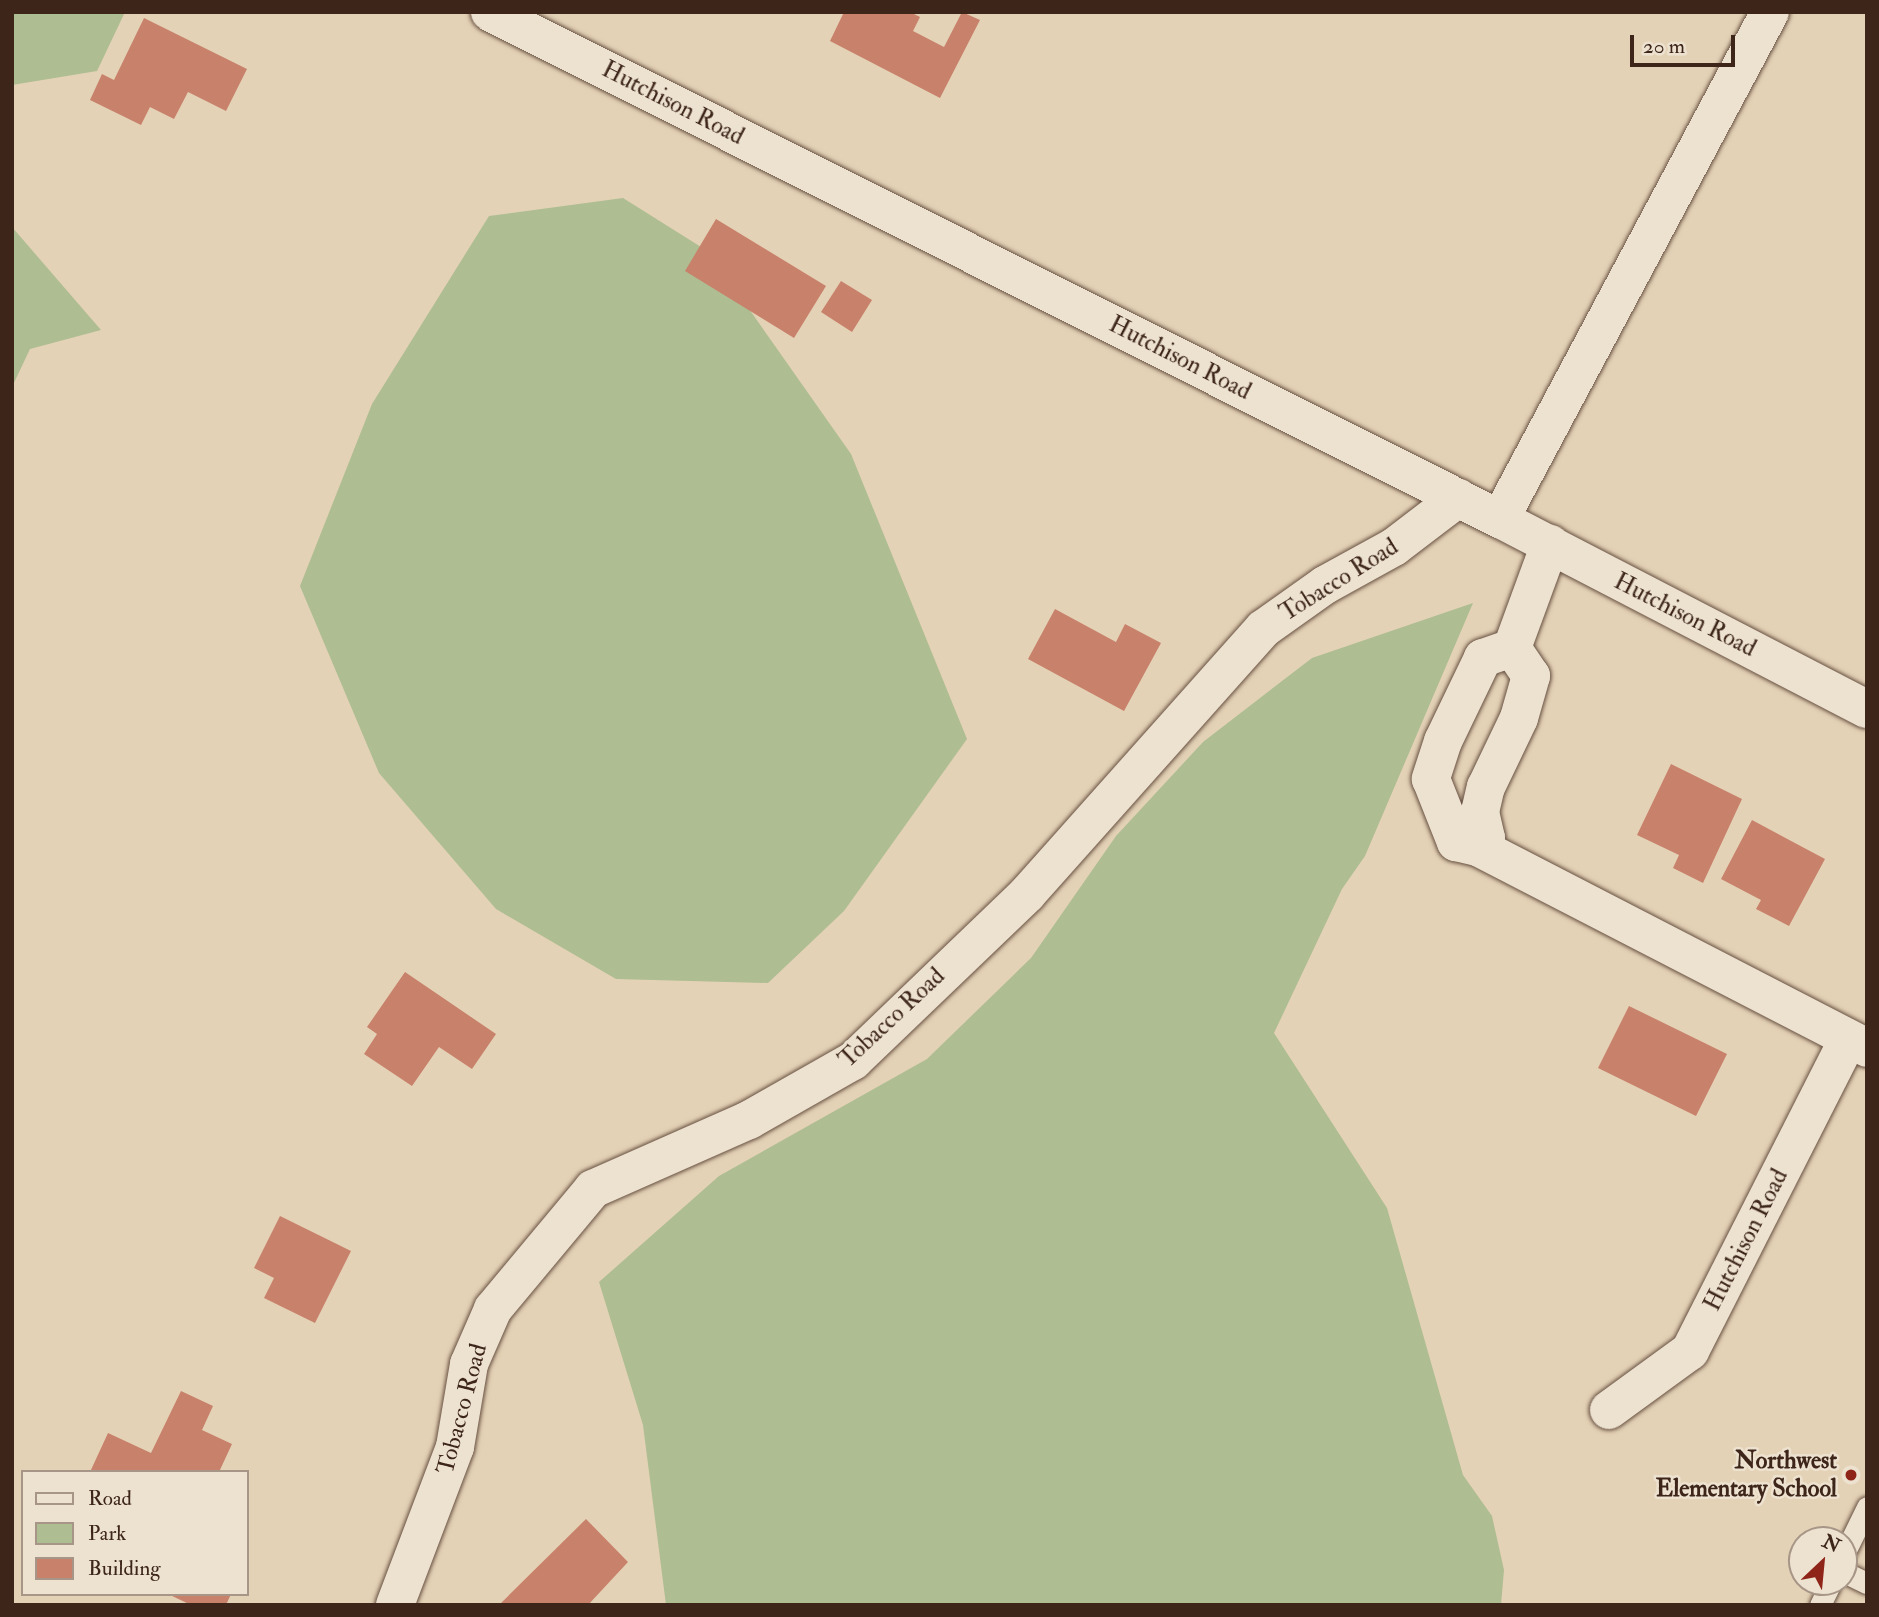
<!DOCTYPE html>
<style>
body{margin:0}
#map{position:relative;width:1879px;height:1617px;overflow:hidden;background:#e4d2b6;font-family:"IM FELL Double Pica",serif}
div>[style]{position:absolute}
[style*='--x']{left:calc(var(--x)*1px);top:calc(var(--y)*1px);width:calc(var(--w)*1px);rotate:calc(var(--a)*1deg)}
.green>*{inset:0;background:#aebd92}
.building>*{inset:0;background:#c8816b}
.roads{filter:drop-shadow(0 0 2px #675041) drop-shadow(0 0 2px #675041)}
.service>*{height:21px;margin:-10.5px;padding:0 10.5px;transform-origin:10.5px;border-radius:10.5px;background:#ede2d0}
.minor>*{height:38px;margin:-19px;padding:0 19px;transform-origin:19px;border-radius:19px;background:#ede2d0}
.tertiary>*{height:38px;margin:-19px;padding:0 19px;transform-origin:19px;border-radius:19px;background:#ede2d0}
.dots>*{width:19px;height:19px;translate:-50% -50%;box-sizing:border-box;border:4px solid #ede2d0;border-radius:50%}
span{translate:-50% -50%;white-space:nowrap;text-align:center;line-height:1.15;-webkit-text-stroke:5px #ede2d0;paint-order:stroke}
.street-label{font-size:24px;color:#3d251a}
.poi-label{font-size:24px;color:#3d251a;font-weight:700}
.right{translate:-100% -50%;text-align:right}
.frame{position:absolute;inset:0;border:14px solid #3d251a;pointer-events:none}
.legend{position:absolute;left:21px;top:1470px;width:228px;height:126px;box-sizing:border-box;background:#ede2d0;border:2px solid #a79687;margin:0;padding:9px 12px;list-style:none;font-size:21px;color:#3d251a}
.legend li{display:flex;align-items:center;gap:14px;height:35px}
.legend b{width:35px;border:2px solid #a79687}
.north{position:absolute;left:1788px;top:1526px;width:70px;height:70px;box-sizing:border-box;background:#ede2d0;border:2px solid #a79687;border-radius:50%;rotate:26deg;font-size:19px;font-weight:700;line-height:28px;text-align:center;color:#3d251a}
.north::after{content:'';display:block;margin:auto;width:24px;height:32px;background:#8f2418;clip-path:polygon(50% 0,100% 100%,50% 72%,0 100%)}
.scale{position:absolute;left:1630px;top:35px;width:105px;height:32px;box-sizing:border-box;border:4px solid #3d251a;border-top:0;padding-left:9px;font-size:21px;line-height:24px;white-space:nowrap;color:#3d251a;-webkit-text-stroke:5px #ede2d0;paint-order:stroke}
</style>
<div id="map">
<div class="green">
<div style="clip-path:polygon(12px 12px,125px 12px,97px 71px,12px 85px)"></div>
<div style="clip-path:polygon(623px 198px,709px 252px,851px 454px,967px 739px,844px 911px,768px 983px,616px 979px,496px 909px,379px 773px,300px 586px,372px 404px,489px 216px)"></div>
<div style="clip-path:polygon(12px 227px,101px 330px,30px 349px,12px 387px)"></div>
<div style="clip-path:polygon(1473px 603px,1365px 856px,1342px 889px,1274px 1033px,1387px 1208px,1463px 1475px,1492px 1516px,1504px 1570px,1501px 1605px,666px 1605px,643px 1425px,599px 1282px,719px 1176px,927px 1059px,1031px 958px,1116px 836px,1203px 742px,1312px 658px)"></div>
</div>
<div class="building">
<div style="clip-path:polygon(844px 12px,910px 12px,920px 17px,913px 31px,944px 47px,962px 12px,980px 20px,940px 98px,830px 41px)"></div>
<div style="clip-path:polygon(144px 18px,247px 69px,226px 111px,188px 92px,174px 119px,150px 107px,141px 125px,90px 100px,102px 74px,114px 80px)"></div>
<div style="clip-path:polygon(716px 219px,826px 286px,794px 338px,685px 271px)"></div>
<div style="clip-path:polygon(841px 281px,872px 300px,852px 332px,821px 312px)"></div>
<div style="clip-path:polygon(1055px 609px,1116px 642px,1125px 624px,1161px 643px,1124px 711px,1028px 659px)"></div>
<div style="clip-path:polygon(1671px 764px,1742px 799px,1703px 883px,1673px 868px,1679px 855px,1637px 835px)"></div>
<div style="clip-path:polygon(1752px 820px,1825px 859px,1789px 926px,1756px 909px,1761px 900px,1721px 879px)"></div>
<div style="clip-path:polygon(405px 972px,496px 1034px,472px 1069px,439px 1047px,412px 1086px,364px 1054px,377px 1034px,367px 1027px)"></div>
<div style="clip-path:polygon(1629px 1006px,1727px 1054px,1696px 1116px,1598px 1068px)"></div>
<div style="clip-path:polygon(280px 1216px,351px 1251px,315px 1323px,264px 1298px,274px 1278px,254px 1268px)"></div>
<div style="clip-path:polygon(181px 1391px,213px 1406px,202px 1430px,232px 1444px,219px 1472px,90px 1472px,108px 1433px,151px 1453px)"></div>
<div style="clip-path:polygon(586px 1519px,628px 1562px,588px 1605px,499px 1605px)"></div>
<div style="clip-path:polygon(168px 1594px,231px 1594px,226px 1605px,191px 1605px)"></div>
</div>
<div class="roads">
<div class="service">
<div style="--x:1844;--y:1554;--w:52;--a:-63.9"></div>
<div style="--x:1844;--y:1572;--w:25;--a:26"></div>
<div style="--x:1820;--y:1605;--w:25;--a:-64"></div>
</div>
<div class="minor">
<div style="--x:1512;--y:648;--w:31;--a:161"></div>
<div style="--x:1483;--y:658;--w:92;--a:115.7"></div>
<div style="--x:1443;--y:741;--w:40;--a:108"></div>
<div style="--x:1431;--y:779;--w:68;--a:68.4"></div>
<div style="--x:1456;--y:842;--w:23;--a:13"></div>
<div style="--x:1478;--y:847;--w:438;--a:27.3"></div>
<div style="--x:1512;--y:648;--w:111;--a:-69.9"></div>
<div style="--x:1478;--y:847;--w:12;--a:-48"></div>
<div style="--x:1486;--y:838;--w:27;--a:-103"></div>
<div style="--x:1480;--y:812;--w:26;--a:-77"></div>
<div style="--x:1486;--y:787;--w:76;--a:-64.4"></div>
<div style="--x:1519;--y:718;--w:44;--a:-74.1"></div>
<div style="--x:1531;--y:676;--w:34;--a:-124"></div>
<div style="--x:1609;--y:1410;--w:100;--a:-36.1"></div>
<div style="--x:1690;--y:1351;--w:350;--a:-63.1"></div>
<div style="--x:395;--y:1605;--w:169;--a:-69.2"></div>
<div style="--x:455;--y:1447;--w:84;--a:-80.4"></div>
<div style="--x:469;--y:1364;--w:60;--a:-66.4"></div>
<div style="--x:493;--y:1309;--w:156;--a:-50.2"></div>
<div style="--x:593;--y:1189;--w:171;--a:-23.9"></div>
<div style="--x:749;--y:1120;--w:120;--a:-29.6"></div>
<div style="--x:853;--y:1061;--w:241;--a:-43.8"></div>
<div style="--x:1027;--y:894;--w:355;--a:-48.3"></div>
<div style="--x:1263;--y:629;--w:76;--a:-35.4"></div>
<div style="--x:1325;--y:585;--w:79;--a:-28.8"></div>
<div style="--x:1394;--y:547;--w:81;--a:-37.4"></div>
</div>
<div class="tertiary">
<div style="--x:490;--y:12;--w:1130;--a:26.66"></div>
<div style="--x:1500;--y:519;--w:413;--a:27.4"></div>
<div style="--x:1500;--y:519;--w:574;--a:-61.96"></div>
</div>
</div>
<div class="dots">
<div style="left:1851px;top:1475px;background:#8f2418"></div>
</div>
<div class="street-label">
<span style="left:673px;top:103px;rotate:27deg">Hutchison Road</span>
<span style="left:1180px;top:358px;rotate:27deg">Hutchison Road</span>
<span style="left:1339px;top:580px;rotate:-32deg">Tobacco Road</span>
<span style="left:1685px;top:615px;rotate:27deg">Hutchison Road</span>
<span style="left:892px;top:1018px;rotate:-43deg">Tobacco Road</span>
<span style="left:1746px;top:1240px;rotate:-63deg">Hutchison Road</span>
<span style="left:462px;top:1409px;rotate:-75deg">Tobacco Road</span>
</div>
<div class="poi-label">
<span class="right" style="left:1837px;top:1475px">Northwest<br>Elementary School</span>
</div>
<div class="frame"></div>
<ul class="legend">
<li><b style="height:9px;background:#ede2d0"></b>Road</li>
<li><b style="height:19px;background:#aebd92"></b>Park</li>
<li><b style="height:19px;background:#c8816b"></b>Building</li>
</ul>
<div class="north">N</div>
<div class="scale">20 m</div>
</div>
